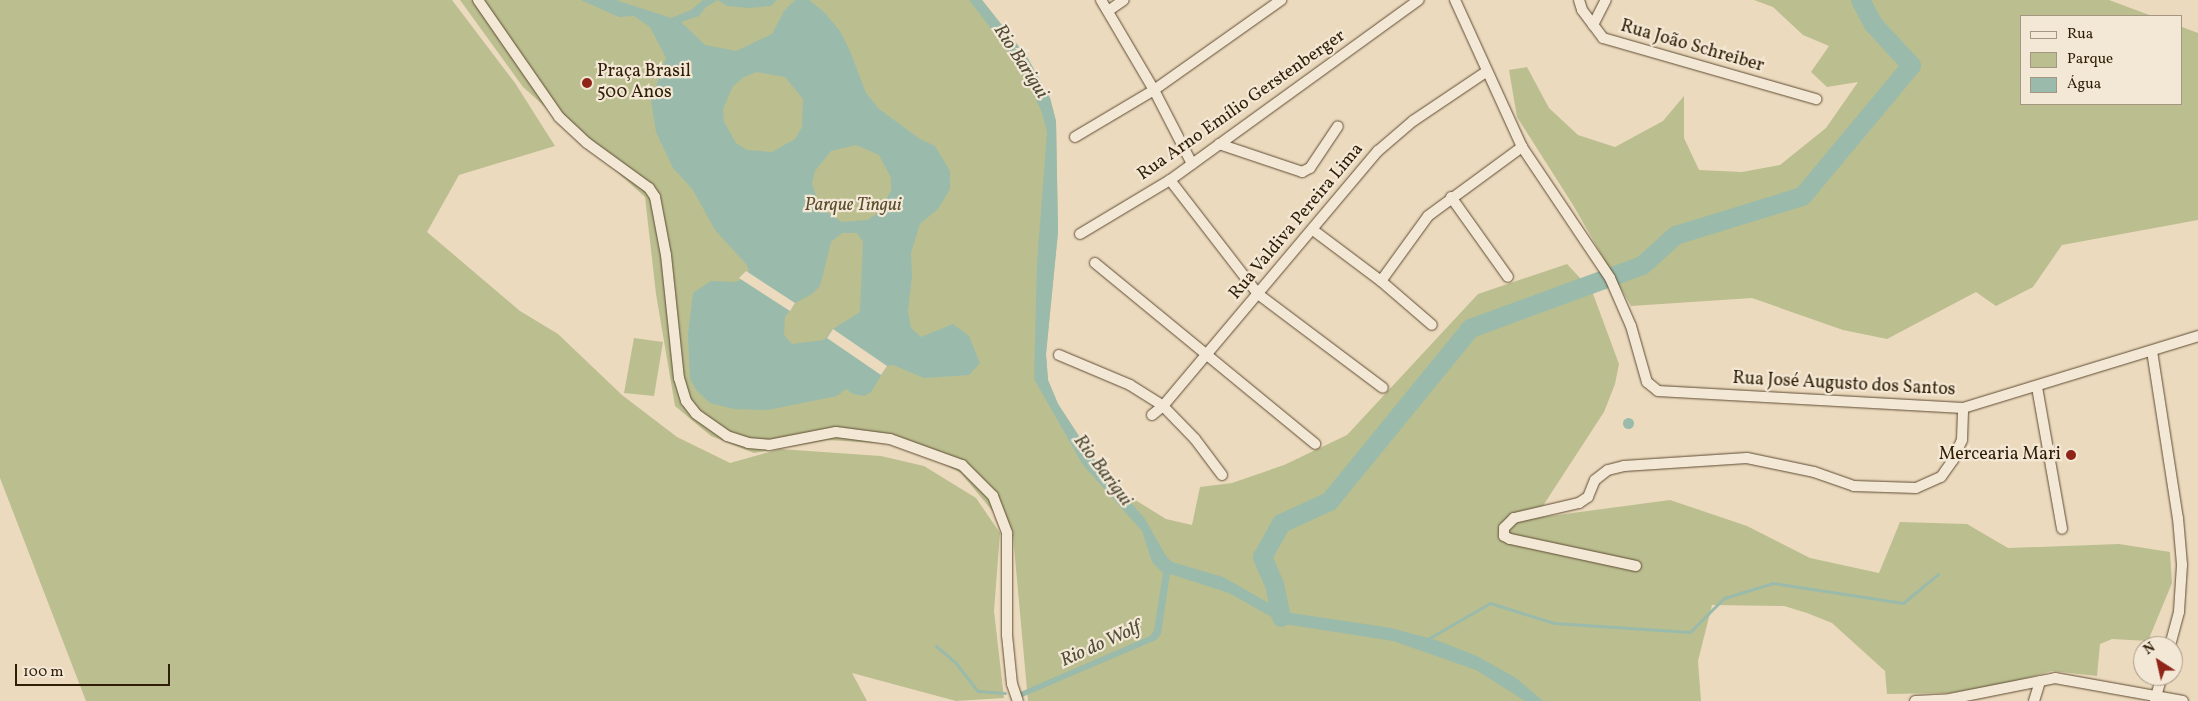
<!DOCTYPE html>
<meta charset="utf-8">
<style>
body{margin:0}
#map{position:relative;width:2198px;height:701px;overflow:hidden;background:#ecdabe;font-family:Vollkorn,serif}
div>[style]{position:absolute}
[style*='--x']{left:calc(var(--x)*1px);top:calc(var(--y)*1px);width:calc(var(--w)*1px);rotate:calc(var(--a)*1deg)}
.green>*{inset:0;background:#bbbe8f}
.water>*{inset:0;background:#9abbab}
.round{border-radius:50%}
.pier>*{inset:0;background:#ecdabe}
.stream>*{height:3px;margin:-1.5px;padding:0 1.5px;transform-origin:1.5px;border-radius:1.5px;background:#9abbab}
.river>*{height:19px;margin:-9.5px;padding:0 9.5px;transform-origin:9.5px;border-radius:9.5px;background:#9abbab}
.roads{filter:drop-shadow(0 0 1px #5e4c33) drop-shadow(0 0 1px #5e4c33)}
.minor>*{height:10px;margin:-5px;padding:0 5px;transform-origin:5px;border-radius:5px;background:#f3e7d5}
.dots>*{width:14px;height:14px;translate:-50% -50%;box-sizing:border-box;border:2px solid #f3e7d5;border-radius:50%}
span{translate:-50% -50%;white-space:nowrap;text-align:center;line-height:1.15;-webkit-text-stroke:4.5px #f3e7d5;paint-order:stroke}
.street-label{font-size:18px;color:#2f1d05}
.poi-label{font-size:18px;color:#2f1d05}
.left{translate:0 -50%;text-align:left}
.right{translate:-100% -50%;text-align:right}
.park-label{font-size:18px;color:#594d2e;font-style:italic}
.water-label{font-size:19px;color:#4f4c37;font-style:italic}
.legend{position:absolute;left:2020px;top:15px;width:162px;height:90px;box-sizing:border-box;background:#f3e7d5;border:1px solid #a59682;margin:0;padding:6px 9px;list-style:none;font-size:15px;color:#2f1d05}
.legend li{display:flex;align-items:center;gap:10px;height:25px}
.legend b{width:25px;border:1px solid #a59682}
.north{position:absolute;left:2133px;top:636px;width:50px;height:50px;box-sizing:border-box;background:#f3e7d5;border:1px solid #a59682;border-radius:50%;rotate:325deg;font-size:14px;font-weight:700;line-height:20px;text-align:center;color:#2f1d05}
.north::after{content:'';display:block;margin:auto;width:18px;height:22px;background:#8f2418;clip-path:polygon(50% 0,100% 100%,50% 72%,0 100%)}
.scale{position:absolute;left:15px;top:664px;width:155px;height:22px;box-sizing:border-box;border:2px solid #2f1d05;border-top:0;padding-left:6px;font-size:15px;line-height:18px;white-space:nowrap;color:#2f1d05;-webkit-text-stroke:4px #f3e7d5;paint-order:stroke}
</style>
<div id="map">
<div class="green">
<div style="clip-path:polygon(0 0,452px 0,515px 83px,555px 146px,459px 175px,427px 232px,520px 311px,558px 334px,622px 395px,677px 437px,730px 463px,780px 449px,881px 456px,924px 466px,976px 498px,1000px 533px,994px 611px,1004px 698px,956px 701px,852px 673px,867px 701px,86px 701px,0 478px)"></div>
<div style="clip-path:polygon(460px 0,982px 0,1027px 57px,1050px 98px,1056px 121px,1058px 232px,1046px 354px,1048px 380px,1058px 404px,1094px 459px,1124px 493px,1166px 519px,1192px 525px,1200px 487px,1232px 483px,1284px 465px,1347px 435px,1478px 294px,1567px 264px,1592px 291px,1619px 364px,1615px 384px,1604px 412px,1535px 518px,1670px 500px,1747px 526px,1810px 558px,1879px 573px,1900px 522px,1967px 524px,2008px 548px,2119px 544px,2170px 552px,2172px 583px,2148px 641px,2112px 639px,2100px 644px,2097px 676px,2052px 671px,2001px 685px,1950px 693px,1887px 694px,1885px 671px,1832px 623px,1807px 613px,1784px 606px,1712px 605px,1698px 661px,1701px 701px,1028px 701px,1013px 536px,961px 473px,932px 458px,894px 444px,828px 440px,754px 453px,711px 436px,675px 406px,656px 294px,645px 197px,523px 87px)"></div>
<div style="clip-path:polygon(1754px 0,2109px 0,2152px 16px,2022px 16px,2022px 104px,2182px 104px,2182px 27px,2198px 33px,2198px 220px,2062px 245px,2033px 287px,1996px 306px,1976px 292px,1887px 339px,1843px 330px,1752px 298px,1631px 306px,1573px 205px,1517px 117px,1509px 70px,1527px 67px,1549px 108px,1578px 135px,1615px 147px,1663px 121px,1684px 96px,1684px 138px,1699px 170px,1742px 172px,1780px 165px,1826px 128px,1858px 82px,1827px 87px,1811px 72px,1829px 46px,1803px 35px,1773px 7px)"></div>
<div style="clip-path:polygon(634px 338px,663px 342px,654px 396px,624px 393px)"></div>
</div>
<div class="water">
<div style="clip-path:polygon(evenodd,581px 0,616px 0,671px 18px,691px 10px,703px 0,777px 0,771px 6px,749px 8px,727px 6px,718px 0,706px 7px,699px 16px,681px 22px,705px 45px,736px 51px,772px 34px,784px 11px,795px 0,809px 0,824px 12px,840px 31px,850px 51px,866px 93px,879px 109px,920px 139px,935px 146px,950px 171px,950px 189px,938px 209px,920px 224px,911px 253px,912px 276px,908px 311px,911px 328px,921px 337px,953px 324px,969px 336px,980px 363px,969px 375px,924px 378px,893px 365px,887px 366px,871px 392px,864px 396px,853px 394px,846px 389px,837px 396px,768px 410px,734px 409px,710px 403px,697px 391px,690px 379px,688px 334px,693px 293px,711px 281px,735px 282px,743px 279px,749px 271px,747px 265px,715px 230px,693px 190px,673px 168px,656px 132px,651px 100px,666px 58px,650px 27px,634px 16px,619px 17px,581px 0,757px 72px,785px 77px,803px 99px,802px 127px,795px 139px,772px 152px,747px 150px,736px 143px,724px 122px,723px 109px,733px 86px,744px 77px,757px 72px,581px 0,856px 145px,879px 155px,891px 178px,891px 191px,878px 213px,867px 220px,842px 222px,820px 208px,812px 183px,815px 171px,831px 151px,856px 145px,581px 0,842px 233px,857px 233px,863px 242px,860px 312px,833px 329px,824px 340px,792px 344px,784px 335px,785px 317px,795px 303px,812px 294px,820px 286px,831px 242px,842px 233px)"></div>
<div style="clip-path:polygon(969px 0,982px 0,1027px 57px,1050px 98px,1056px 121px,1058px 232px,1046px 354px,1048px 380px,1058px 404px,1094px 459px,1145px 519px,1166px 556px,1172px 562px,1223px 577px,1285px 612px,1391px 628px,1436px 640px,1477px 656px,1516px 678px,1543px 701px,1525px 701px,1476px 670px,1393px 641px,1284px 624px,1229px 593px,1170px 574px,1161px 634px,1156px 640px,1020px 698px,1018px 693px,1150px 636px,1154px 630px,1163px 573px,1152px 562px,1142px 531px,1083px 465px,1034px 379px,1037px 264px,1047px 132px,1041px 110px,1017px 62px)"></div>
<div class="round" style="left:1622.5px;top:417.5px;width:11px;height:11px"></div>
</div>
<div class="pier">
<div style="clip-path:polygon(746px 271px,795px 303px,790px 311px,739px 278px)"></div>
<div style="clip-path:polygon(833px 329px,887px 366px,881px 375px,827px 338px)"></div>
</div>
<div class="stream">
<div style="--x:1426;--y:640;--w:74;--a:-30"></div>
<div style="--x:1490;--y:603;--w:67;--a:17.4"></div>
<div style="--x:1554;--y:623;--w:136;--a:3.8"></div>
<div style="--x:1690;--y:632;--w:48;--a:-45"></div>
<div style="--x:1724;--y:598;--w:51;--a:-17"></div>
<div style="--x:1773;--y:583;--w:132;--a:8.7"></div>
<div style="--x:1903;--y:603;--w:45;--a:-39.6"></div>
<div style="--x:936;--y:646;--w:25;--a:40"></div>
<div style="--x:955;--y:662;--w:37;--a:52"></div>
<div style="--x:978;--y:691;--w:27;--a:4"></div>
</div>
<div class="river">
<div style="--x:1281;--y:617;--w:34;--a:-102"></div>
<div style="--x:1274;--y:584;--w:30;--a:-114"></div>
<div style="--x:1262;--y:557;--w:39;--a:-61"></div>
<div style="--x:1281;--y:523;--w:53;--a:-24.6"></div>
<div style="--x:1329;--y:501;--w:223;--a:-50.8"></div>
<div style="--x:1470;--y:328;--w:183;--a:-20.1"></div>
<div style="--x:1642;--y:265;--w:45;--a:-42.3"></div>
<div style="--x:1675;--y:235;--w:133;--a:-17.1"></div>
<div style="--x:1802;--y:196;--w:170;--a:-50.2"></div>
<div style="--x:1911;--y:65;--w:56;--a:-132.8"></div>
<div style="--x:1873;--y:24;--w:27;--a:-118"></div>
</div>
<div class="roads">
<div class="minor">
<div style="--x:478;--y:0;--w:142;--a:55.3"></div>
<div style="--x:559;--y:117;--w:38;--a:43"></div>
<div style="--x:587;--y:143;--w:77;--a:36"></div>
<div style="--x:649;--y:188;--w:11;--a:56"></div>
<div style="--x:655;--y:197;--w:59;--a:79.3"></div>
<div style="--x:666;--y:255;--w:124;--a:84"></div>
<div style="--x:679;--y:378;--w:24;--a:73"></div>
<div style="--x:686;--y:401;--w:16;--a:52"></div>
<div style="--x:696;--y:414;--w:38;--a:35"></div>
<div style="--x:727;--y:436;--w:22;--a:18"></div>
<div style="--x:748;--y:443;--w:21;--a:5"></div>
<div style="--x:769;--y:445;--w:68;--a:-11"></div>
<div style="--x:836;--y:432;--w:54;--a:7.4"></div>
<div style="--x:890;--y:439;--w:77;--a:19.9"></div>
<div style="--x:962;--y:465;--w:44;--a:45"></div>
<div style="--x:993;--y:496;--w:40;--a:69"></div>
<div style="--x:1007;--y:533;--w:102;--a:90"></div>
<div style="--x:1007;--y:635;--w:49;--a:84.2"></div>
<div style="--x:1012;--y:684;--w:18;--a:71"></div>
<div style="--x:1101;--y:0;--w:104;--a:59.5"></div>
<div style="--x:1154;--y:90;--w:83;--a:62.8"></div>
<div style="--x:1455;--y:0;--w:162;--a:65.5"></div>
<div style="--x:1522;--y:147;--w:158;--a:56.1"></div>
<div style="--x:1610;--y:278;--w:52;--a:66.4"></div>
<div style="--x:1631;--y:326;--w:58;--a:74.1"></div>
<div style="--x:1647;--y:382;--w:14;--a:39"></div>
<div style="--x:1658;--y:391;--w:305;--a:3.2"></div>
<div style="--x:1963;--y:408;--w:246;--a:-17"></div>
<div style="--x:1579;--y:0;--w:10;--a:73"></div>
<div style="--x:1582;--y:10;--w:35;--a:53"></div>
<div style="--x:1603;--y:38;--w:222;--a:16"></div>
<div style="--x:1108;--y:11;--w:19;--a:-35"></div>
<div style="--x:1593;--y:25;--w:28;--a:-63"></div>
<div style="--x:1075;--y:137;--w:92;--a:-30.7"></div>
<div style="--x:1154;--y:90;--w:156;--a:-35.3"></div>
<div style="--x:1219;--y:144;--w:88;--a:18.6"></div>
<div style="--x:1302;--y:172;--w:9;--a:-27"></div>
<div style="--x:1310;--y:168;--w:50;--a:-56.3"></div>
<div style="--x:1170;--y:180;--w:144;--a:52.3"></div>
<div style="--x:1258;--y:294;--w:156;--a:36.9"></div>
<div style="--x:1451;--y:197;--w:98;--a:54.5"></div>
<div style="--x:1313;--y:230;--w:85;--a:36.9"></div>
<div style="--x:1381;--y:281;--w:67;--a:40.8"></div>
<div style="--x:1080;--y:234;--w:105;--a:-31"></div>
<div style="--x:1170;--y:180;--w:307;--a:-35.9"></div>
<div style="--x:1095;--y:263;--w:285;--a:39.4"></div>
<div style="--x:1381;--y:281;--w:80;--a:-54.1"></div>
<div style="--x:1428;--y:216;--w:117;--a:-36.3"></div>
<div style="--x:2152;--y:351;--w:169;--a:81.2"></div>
<div style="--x:2178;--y:518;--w:47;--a:85.1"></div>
<div style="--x:2182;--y:565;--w:47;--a:93.7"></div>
<div style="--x:2179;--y:612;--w:35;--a:105"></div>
<div style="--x:1059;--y:355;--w:77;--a:22.9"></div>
<div style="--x:1130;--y:385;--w:39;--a:32"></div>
<div style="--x:1163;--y:406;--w:46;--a:45.9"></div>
<div style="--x:1195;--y:439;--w:45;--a:53.1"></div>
<div style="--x:2037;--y:387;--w:144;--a:80"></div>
<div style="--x:1152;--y:415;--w:14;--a:-39"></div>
<div style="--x:1163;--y:406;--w:334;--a:-49.9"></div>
<div style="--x:1378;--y:151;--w:46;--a:-40.6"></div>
<div style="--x:1413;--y:121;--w:88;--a:-33.9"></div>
<div style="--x:1636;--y:566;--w:129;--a:-167.9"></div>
<div style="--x:1510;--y:539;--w:7;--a:-153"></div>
<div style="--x:1504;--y:536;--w:8;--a:-90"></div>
<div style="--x:1504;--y:528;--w:14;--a:-45"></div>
<div style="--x:1514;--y:518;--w:67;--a:-13"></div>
<div style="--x:1579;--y:503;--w:11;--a:-34"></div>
<div style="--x:1588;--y:497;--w:18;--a:-68"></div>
<div style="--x:1595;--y:480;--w:16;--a:-38"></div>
<div style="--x:1608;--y:470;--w:16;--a:-14"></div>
<div style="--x:1624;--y:466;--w:123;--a:-3.7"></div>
<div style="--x:1747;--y:458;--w:68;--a:11.8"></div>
<div style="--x:1814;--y:472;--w:42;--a:19.3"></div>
<div style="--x:1854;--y:486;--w:62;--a:1.8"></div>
<div style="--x:1916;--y:488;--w:27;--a:-24"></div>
<div style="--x:1941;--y:477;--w:21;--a:-55"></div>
<div style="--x:1953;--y:460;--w:22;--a:-66"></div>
<div style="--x:1962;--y:440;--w:32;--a:-88"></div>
<div style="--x:2155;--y:700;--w:25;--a:-74"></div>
<div style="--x:1915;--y:701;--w:35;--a:-3"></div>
<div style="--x:1950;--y:699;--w:107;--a:-11.3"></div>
<div style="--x:2055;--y:678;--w:130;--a:10.2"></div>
<div style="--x:2034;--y:701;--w:21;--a:-73"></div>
</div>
</div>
<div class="dots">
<div style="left:587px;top:83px;background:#8f2418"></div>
<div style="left:2071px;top:455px;background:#8f2418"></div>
</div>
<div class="street-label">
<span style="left:1692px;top:47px;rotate:16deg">Rua João Schreiber</span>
<span style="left:1242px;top:106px;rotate:-35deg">Rua Arno Emílio Gerstenberger</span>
<span style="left:1297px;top:222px;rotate:-50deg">Rua Valdiva Pereira Lima</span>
<span style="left:1844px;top:385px;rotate:3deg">Rua José Augusto dos Santos</span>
</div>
<div class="poi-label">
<span class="left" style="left:597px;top:83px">Praça Brasil<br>500 Anos</span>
<span class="right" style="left:2061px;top:455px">Mercearia Mari</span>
</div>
<div class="park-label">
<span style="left:853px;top:206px">Parque Tingui</span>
</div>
<div class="water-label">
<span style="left:1020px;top:62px;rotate:57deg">Rio Barigui</span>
<span style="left:1102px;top:471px;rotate:53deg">Rio Barigui</span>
<span style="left:1101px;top:645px;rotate:-24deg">Rio do Wolf</span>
</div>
<ul class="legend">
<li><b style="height:6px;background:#f3e7d5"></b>Rua</li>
<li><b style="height:14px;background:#bbbe8f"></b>Parque</li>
<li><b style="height:14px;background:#9abbab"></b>Água</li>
</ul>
<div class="north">N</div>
<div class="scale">100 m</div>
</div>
